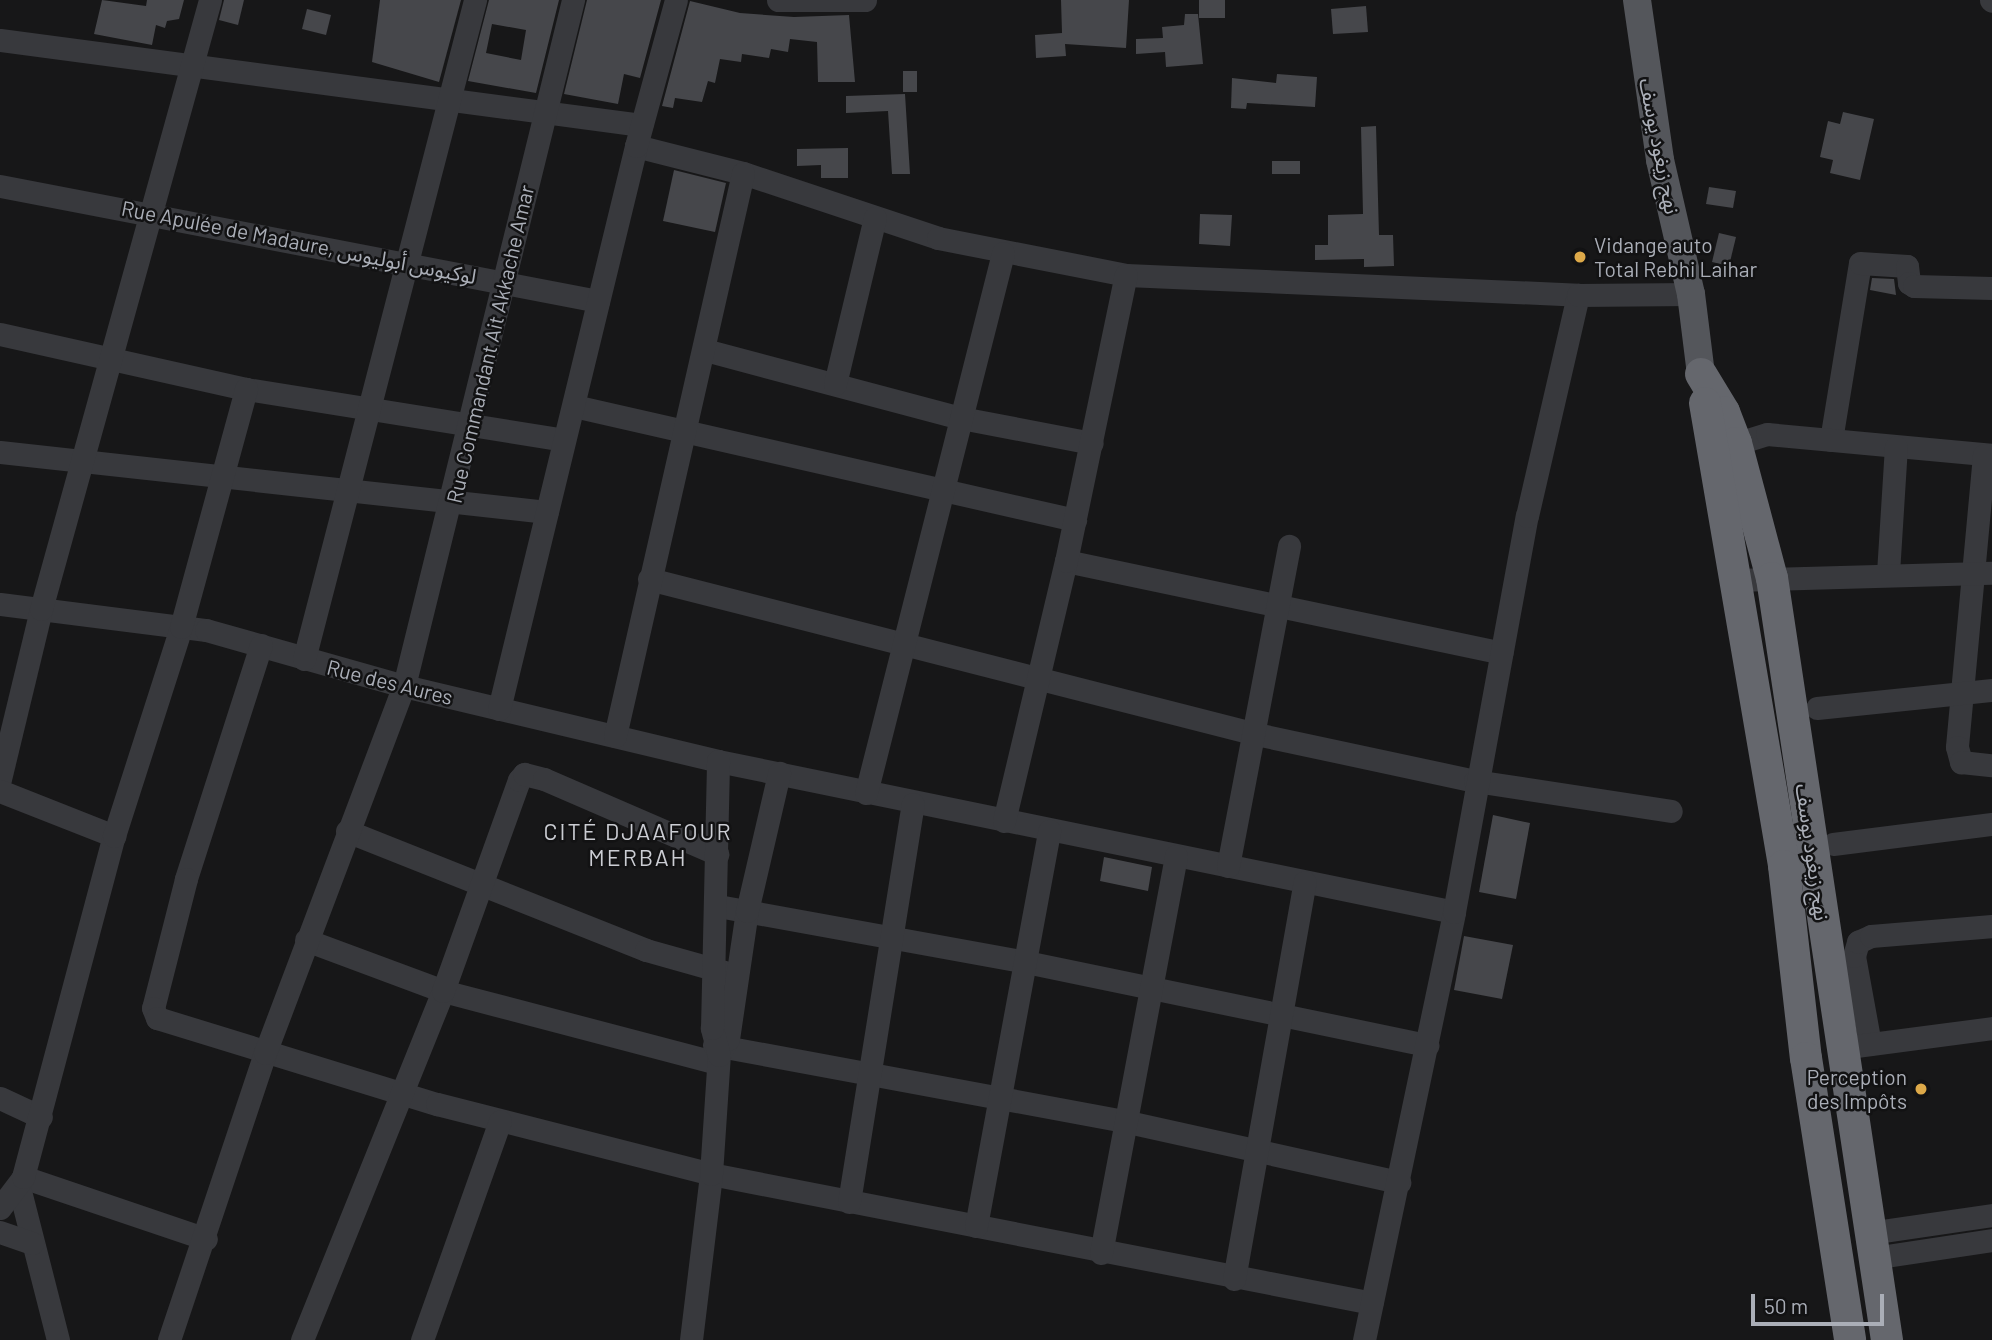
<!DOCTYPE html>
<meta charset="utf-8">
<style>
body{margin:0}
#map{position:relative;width:1992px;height:1340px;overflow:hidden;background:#171718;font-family:Barlow,"Noto Sans Arabic",sans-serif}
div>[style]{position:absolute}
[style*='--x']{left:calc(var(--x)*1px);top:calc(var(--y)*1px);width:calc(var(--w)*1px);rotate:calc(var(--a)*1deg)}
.building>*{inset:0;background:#46474b}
.minor>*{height:23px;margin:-11.5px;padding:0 11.5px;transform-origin:11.5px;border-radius:11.5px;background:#38393d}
.major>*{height:28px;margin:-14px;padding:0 14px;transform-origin:14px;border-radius:14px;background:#54565b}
.highway>*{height:32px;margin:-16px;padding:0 16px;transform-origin:16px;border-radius:16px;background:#65676d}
.dots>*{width:19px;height:19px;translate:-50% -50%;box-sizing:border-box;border:4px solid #121213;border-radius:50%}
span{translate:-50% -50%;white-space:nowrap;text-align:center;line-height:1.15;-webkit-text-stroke:5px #121213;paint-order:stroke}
.street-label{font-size:21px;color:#aaaeb7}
.poi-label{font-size:21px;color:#aaaeb7}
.left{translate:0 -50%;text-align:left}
.right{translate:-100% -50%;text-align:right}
.neighbourhood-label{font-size:23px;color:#cbcdd3;letter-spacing:2px}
.scale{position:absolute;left:1751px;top:1294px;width:133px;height:32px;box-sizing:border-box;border:4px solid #aaaeb7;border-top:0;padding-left:9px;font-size:21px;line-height:24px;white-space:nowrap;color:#aaaeb7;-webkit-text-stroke:5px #121213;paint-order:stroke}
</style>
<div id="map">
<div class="building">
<div style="clip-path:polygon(102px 0,146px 6px,147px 0,184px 0,179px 19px,167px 21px,165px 28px,156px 25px,152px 45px,94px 34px)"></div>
<div style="clip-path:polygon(224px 0,244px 0,238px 25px,219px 20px)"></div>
<div style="clip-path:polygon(380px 0,461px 0,439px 82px,372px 62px)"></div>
<div style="clip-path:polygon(evenodd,489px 0,559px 0,536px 93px,468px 81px,489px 0,492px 24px,526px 30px,521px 60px,486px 53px,492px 24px)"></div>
<div style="clip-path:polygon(587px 0,661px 0,640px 78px,624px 74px,618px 104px,564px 94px)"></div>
<div style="clip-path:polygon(1061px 0,1129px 0,1126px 48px,1065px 44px,1066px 56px,1036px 58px,1035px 35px,1062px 33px)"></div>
<div style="clip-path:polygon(1199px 0,1225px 0,1225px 18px,1199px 18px)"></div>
<div style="clip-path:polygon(690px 1px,740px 13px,794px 17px,849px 15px,855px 82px,818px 82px,817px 42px,790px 39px,788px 52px,771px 49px,769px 58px,742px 54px,741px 62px,720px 59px,715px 83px,708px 81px,702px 102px,675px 98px,673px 108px,662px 106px)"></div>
<div style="clip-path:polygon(1366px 6px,1368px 32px,1333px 34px,1331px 9px)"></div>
<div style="clip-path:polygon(307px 9px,331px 15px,326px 35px,302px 29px)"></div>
<div style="clip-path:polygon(1185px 14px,1198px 14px,1203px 64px,1166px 67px,1165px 52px,1136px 54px,1136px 39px,1163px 38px,1162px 27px,1184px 25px)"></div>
<div style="clip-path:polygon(903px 71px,917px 71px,917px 92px,903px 92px)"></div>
<div style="clip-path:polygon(1277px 74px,1317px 77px,1315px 107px,1247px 103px,1246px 109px,1231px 108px,1232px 78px,1276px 83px)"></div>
<div style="clip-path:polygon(905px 94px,910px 174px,892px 174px,888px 111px,846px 113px,846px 96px)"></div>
<div style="clip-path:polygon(1843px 112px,1874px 119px,1860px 180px,1830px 173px,1833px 160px,1820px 157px,1828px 121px,1840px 124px)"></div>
<div style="clip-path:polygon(1376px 126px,1379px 235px,1393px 235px,1394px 266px,1364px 267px,1364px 259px,1315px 260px,1315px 245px,1328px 245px,1328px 215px,1363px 214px,1361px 127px)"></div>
<div style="clip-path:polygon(848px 148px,848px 178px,821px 178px,821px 165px,797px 166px,797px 149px)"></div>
<div style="clip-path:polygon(1272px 161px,1300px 161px,1300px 174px,1272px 174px)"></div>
<div style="clip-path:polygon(674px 170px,726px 183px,715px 232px,663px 221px)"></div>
<div style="clip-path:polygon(1709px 187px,1736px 191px,1733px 208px,1706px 204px)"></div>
<div style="clip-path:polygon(1200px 214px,1232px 215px,1230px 246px,1199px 244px)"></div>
<div style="clip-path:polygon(1719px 233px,1736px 237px,1729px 266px,1712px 262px)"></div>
<div style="clip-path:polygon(1872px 278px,1894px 279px,1896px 295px,1870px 290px)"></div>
<div style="clip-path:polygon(1493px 815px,1530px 823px,1516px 899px,1479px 892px)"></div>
<div style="clip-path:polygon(1104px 857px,1152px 867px,1148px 891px,1100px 881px)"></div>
<div style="clip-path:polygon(1464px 936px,1513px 945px,1502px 999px,1454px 990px)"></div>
</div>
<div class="minor">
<div style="--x:778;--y:0;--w:87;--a:0"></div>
<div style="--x:1991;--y:0;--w:1;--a:45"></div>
<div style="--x:0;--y:40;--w:647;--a:7.55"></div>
<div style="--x:636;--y:146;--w:110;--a:14.2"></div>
<div style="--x:743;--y:173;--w:206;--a:18.4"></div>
<div style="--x:938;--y:238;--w:192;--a:11.1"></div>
<div style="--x:1126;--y:275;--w:452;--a:2.5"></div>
<div style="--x:0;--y:186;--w:609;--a:10.89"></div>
<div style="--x:0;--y:334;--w:252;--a:12.6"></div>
<div style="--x:246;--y:389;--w:322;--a:9.1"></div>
<div style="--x:705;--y:350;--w:265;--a:14.9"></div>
<div style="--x:961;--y:418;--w:133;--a:10.8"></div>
<div style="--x:835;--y:384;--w:171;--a:-76.5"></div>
<div style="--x:574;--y:406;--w:514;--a:12.82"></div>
<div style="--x:1831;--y:440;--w:179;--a:-80.7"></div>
<div style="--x:1860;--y:263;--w:47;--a:3.7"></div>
<div style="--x:1907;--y:266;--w:17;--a:83"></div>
<div style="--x:1909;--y:283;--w:6;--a:31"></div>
<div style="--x:1914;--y:286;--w:78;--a:1.5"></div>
<div style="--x:1722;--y:448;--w:47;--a:-17.3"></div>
<div style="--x:1767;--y:434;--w:226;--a:5.3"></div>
<div style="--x:0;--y:452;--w:550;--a:6.26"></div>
<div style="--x:1984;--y:455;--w:293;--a:95.3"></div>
<div style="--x:1957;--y:747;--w:16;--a:75"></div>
<div style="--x:1961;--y:762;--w:31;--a:6"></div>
<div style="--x:1066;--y:561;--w:445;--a:11.9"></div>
<div style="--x:1888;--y:573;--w:126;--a:-86.4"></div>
<div style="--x:649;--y:579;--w:626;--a:14.32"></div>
<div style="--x:1256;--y:734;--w:224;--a:12.1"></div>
<div style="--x:1475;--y:781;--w:198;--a:8.7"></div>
<div style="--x:1735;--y:580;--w:257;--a:-1.6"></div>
<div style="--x:0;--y:604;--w:208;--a:7.2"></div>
<div style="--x:206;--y:630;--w:206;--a:15.8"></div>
<div style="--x:404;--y:686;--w:323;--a:13.4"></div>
<div style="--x:718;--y:761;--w:751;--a:11.59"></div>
<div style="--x:261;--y:645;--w:246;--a:107.8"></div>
<div style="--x:186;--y:879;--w:133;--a:104.3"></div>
<div style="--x:153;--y:1008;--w:11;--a:68"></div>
<div style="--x:157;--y:1018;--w:293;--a:17.1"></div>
<div style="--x:437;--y:1104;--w:283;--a:14.3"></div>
<div style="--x:711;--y:1174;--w:673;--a:11.04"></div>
<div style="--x:304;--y:659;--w:681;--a:-75.45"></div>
<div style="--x:1817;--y:708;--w:176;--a:-5.9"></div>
<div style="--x:499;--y:709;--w:579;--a:-76.32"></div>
<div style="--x:636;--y:146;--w:151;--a:-74.7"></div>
<div style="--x:615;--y:736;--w:577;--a:-77.19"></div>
<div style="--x:0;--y:779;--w:175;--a:-76.4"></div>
<div style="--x:41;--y:609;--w:632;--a:-74.49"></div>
<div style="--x:0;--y:791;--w:123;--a:21.5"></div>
<div style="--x:866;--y:793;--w:557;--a:-75.76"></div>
<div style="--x:1004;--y:821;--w:267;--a:-76.6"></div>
<div style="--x:1066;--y:561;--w:292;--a:-78.2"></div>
<div style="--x:347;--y:831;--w:322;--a:21.7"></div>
<div style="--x:646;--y:950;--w:92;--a:15.7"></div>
<div style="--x:1833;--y:844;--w:160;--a:-7.2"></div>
<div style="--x:1228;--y:866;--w:326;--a:-79.2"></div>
<div style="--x:718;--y:906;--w:313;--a:10.3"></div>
<div style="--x:1026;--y:962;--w:410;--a:11.7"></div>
<div style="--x:306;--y:940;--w:146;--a:20.4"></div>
<div style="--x:443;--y:991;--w:284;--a:14.7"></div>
<div style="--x:1870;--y:1044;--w:89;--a:-100.3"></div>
<div style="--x:1854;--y:956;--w:15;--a:-74"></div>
<div style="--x:1858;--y:942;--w:14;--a:-25"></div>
<div style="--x:1871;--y:936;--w:121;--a:-4.7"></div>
<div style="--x:714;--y:1045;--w:421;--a:10.5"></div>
<div style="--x:1128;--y:1122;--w:278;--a:12.5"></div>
<div style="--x:1856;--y:1046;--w:137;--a:-7.5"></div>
<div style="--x:719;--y:1055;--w:18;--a:-61"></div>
<div style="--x:728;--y:1039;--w:129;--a:-81.6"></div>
<div style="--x:747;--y:911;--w:142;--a:-76.9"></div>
<div style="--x:0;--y:1098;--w:45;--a:24.9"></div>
<div style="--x:23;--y:1177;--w:193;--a:18.7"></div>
<div style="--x:19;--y:1187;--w:158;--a:75.7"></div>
<div style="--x:849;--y:1202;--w:403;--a:-80.9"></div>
<div style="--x:0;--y:1208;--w:39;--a:-53"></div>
<div style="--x:23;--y:1177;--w:353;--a:-75.1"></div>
<div style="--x:114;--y:836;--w:219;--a:-72.2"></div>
<div style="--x:181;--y:627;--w:247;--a:-74.7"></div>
<div style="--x:976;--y:1226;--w:402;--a:-79.5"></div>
<div style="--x:0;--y:1232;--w:34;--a:19"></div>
<div style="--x:1869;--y:1233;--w:124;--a:-8.3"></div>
<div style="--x:1101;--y:1253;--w:404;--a:-79.3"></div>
<div style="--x:1873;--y:1258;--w:120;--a:-8.6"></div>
<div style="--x:1234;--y:1279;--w:403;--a:-79.9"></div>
<div style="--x:169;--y:1340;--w:303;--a:-71.5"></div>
<div style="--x:265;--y:1053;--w:392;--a:-69.3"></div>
<div style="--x:404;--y:686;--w:707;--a:-76.16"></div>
<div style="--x:302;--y:1340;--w:376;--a:-68"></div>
<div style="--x:443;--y:991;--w:224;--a:-70.2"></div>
<div style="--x:519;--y:780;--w:8;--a:-50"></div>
<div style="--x:524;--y:774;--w:21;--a:14"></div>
<div style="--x:544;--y:779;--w:189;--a:23.4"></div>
<div style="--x:422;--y:1340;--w:232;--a:-70.4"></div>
<div style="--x:691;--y:1340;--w:167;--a:-83.1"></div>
<div style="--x:711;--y:1174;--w:119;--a:-86.2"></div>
<div style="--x:719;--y:1055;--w:28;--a:-105"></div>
<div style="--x:712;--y:1028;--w:267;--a:-88.7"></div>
<div style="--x:1364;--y:1340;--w:437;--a:-78.1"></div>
<div style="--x:1454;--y:912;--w:403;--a:-79.6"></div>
<div style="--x:1527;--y:516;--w:227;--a:-77"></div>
<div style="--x:1578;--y:295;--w:113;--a:-0.5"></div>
</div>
<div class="major">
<div style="--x:1637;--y:0;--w:162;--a:81.8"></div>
<div style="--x:1660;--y:160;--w:138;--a:77"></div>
<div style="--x:1691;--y:294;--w:81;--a:82.9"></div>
</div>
<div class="highway">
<div style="--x:1701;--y:374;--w:44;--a:58.8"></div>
<div style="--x:1724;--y:412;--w:33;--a:69"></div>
<div style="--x:1736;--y:443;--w:140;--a:75.1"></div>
<div style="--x:1772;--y:578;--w:771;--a:81.42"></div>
<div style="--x:1705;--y:403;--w:470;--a:80.3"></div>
<div style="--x:1784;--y:866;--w:193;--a:83.5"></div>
<div style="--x:1806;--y:1058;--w:285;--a:81.1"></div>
</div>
<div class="dots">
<div style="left:1580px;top:257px;background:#dda949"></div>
<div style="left:1921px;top:1089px;background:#dda949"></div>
</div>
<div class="street-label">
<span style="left:1660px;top:146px;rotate:79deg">نهج زيغود يوسف</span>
<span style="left:299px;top:242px;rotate:11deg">Rue Apulée de Madaure, لوكيوس أبوليوس</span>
<span style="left:490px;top:344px;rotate:-77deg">Rue Commandant Ait Akkache Amar</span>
<span style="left:390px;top:682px;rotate:14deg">Rue des Aures</span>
<span style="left:1813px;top:852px;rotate:82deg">نهج زيغود يوسف</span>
</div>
<div class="poi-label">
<span class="left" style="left:1594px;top:257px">Vidange auto<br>Total Rebhi Laihar</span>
<span class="right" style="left:1907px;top:1089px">Perception<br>des Impôts</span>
</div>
<div class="neighbourhood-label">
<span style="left:638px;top:844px">CITÉ DJAAFOUR<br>MERBAH</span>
</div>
<div class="scale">50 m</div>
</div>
